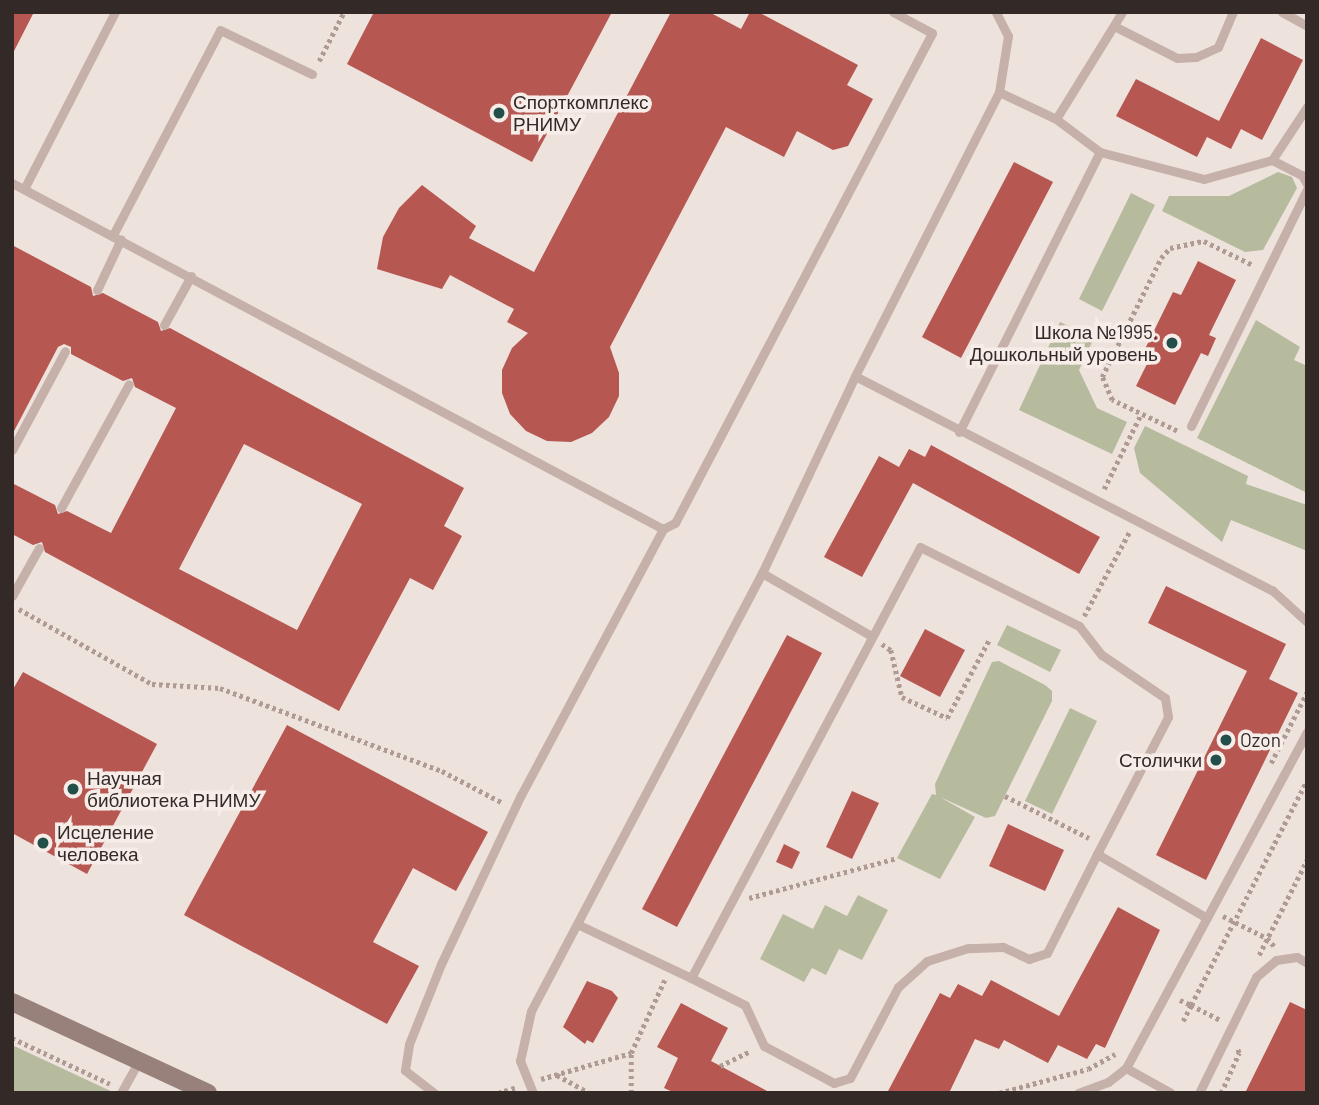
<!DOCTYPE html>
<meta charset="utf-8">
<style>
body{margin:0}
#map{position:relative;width:1319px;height:1105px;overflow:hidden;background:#eee2dc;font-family:Barlow,sans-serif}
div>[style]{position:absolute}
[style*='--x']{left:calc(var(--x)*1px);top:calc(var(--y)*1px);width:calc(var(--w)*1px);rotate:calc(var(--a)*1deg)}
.green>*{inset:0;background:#b7bb9e}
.building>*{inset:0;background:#b65752}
.path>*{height:4.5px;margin-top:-2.25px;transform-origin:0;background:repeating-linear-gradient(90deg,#b09b94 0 3.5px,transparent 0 7px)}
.service>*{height:9px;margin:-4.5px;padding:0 4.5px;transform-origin:4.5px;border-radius:4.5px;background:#c5b1aa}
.secondary>*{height:18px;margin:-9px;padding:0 9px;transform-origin:9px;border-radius:9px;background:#98807b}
.dots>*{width:19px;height:19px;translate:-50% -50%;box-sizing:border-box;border:4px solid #f7ede8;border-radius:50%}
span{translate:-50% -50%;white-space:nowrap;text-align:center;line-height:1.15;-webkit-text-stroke:7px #f7ede8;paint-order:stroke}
.poi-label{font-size:19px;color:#332a28}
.left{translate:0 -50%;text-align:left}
.right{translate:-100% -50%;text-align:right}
.frame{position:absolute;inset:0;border:14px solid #332a28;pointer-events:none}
</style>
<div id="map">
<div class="green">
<div style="clip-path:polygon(1278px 172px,1292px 177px,1297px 188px,1263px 250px,1245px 252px,1162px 211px,1169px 196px,1229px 196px)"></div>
<div style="clip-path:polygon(1131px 193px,1155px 205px,1102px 311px,1079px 299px)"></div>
<div style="clip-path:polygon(1256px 320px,1300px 347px,1294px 360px,1307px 366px,1307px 493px,1197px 438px)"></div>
<div style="clip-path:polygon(1060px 322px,1094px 338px,1079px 370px,1097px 408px,1127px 422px,1112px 454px,1019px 410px)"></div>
<div style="clip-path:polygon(1145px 426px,1248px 476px,1246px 484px,1307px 505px,1307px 551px,1231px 520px,1222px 542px,1140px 473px,1134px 448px)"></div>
<div style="clip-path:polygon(1007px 625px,1061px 650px,1050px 672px,997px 645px)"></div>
<div style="clip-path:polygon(999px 661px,1045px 685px,1052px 691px,1052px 701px,995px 816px,986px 818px,940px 797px,975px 817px,940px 879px,897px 858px,932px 794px,936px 795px,935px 784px,992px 662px)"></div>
<div style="clip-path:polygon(1070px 708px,1097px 721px,1052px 814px,1025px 801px)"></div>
<div style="clip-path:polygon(858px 895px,888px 910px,862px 960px,839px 949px,826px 975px,812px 968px,804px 982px,760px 959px,783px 914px,813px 929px,825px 905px,847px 916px)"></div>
<div style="clip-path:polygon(12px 1045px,115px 1093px,12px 1093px)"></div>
</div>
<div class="building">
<div style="clip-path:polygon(12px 12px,34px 12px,12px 55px)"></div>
<div style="clip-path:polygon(374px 12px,612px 12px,532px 162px,347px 64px)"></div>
<div style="clip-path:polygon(671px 12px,709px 12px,741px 29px,750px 12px,758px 12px,858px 65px,847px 85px,873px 99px,848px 146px,833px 150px,797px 131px,784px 157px,726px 127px,610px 347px,619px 373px,619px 396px,609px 417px,592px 433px,571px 442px,547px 441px,526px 431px,510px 414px,502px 393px,502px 370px,512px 348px,528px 333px,507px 322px,514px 309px,450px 275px,442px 289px,377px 269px,383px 237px,399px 208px,422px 185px,476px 226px,469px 238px,534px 272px)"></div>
<div style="clip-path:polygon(1261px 38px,1303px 60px,1262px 140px,1241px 129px,1231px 149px,1207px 137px,1197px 157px,1116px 116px,1136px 79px,1219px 121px)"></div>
<div style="clip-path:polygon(1014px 162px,1053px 182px,961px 358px,922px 337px)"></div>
<div style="clip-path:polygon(evenodd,12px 245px,91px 287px,93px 296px,103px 293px,158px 322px,161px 331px,170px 328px,464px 488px,444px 526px,462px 536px,433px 590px,410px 578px,339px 711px,45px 552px,42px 542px,33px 545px,12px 534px,12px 483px,55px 505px,58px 514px,67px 511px,111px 533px,176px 408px,135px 387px,132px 378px,123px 381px,71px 354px,71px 347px,64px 344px,58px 347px,12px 435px,12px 245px,244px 444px,362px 504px,297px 630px,179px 569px,244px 444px)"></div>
<div style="clip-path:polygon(1198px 261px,1236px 280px,1209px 335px,1216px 338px,1208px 356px,1201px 353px,1175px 405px,1136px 386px,1153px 352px,1145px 349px,1173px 292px,1181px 295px)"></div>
<div style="clip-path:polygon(931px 445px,1100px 537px,1079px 574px,913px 483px,862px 577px,824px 557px,879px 456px,899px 467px,909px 449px,925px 457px)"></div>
<div style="clip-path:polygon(1166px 586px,1286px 644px,1269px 679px,1298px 693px,1206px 880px,1156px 855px,1247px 671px,1148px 623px)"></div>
<div style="clip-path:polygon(925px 629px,965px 650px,940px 697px,900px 676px)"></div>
<div style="clip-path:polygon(787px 635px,822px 653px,677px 927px,642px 909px)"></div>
<div style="clip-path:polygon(23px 672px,157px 744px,87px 874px,12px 833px,12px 691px)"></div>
<div style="clip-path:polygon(287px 725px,488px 832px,456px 891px,413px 868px,373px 942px,419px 966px,387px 1024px,184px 915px)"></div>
<div style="clip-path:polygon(852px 791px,879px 803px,852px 859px,826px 847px)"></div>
<div style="clip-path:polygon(1008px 824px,1064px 850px,1045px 891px,989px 866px)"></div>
<div style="clip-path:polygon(784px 844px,800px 852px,792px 869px,776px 862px)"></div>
<div style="clip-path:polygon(1118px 907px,1160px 930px,1105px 1048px,1096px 1044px,1087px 1059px,1058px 1045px,1048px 1063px,1004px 1040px,999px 1049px,975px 1039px,949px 1093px,887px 1093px,940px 993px,950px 998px,958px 984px,982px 996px,991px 980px,1059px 1016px)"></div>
<div style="clip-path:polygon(587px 981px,612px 991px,618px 998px,593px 1043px,587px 1040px,585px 1044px,563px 1027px)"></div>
<div style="clip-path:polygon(1290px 1002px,1307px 1010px,1307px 1093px,1245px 1093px)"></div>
<div style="clip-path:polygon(681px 1003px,728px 1028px,711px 1061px,771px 1093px,675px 1093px,664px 1088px,678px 1058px,657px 1047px)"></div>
</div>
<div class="path">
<div style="--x:319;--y:61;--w:55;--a:-63"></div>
<div style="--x:1177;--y:431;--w:72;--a:-154.5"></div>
<div style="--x:1112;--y:400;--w:25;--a:-113"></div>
<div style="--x:1102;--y:377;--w:133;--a:-63.6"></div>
<div style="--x:1161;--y:258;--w:13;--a:-48"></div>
<div style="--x:1170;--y:248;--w:35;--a:-12"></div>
<div style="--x:1204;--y:241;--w:55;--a:26.1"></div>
<div style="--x:1104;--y:489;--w:84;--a:-63.7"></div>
<div style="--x:19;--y:609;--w:153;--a:29.4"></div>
<div style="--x:152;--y:684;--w:68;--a:3.4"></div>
<div style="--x:220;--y:688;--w:237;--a:20.5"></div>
<div style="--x:442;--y:771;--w:69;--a:27.7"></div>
<div style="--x:1084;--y:616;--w:97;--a:-61.6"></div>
<div style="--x:882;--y:644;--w:11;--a:34"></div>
<div style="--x:891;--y:650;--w:48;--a:76.8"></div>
<div style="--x:902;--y:697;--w:50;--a:25"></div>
<div style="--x:947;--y:718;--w:89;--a:-61.7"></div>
<div style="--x:1271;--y:763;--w:80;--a:-63.1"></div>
<div style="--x:1005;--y:796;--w:94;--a:26.6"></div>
<div style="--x:749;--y:898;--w:153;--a:-15.1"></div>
<div style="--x:1223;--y:916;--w:49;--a:26.6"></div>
<div style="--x:1267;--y:938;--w:12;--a:48"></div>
<div style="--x:1259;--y:955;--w:106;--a:-63.2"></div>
<div style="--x:1180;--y:1000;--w:12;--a:24"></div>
<div style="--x:1191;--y:1005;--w:253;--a:-62.7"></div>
<div style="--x:1183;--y:1021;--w:18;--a:-63"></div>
<div style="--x:1191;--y:1005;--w:34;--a:27"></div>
<div style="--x:12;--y:1038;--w:108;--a:25.1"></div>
<div style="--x:720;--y:1066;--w:34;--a:-26"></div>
<div style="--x:557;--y:1075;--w:38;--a:29"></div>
<div style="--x:541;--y:1079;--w:94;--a:-16.1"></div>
<div style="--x:498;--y:1093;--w:19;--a:-18"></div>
<div style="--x:631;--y:1093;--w:40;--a:-90"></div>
<div style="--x:631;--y:1053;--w:81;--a:-65.3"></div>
<div style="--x:999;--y:1093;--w:92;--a:-15.1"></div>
<div style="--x:1088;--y:1069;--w:31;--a:-29"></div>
<div style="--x:1221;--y:1093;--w:44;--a:-65.8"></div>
<div style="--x:1239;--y:1053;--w:5;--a:-112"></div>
</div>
<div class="service">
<div style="--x:1282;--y:12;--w:29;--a:29"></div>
<div style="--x:1116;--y:27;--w:68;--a:26.9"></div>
<div style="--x:1177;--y:58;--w:19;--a:-3"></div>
<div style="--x:1196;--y:57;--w:24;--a:-24"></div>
<div style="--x:1218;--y:47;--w:38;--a:-67"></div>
<div style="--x:999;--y:92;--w:63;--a:25.3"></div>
<div style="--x:1056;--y:119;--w:55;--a:36.9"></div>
<div style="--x:1100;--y:152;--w:107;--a:14.6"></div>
<div style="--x:1204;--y:179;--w:71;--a:-15.6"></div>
<div style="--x:1272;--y:160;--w:64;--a:-56.6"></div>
<div style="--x:1056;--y:119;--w:126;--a:-58.3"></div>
<div style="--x:1272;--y:160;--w:34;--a:27"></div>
<div style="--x:1302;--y:175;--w:10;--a:61"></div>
<div style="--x:12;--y:183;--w:737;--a:27.99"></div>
<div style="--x:663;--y:529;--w:13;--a:-27"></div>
<div style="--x:675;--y:523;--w:553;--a:-62.32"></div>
<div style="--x:932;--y:33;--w:44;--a:-151.7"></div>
<div style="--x:24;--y:189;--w:199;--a:-62.8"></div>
<div style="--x:113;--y:235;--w:231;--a:-62.4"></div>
<div style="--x:220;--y:30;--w:102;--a:25.6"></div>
<div style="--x:97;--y:290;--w:56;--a:-64.8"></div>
<div style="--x:164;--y:325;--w:56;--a:-61.1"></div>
<div style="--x:855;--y:376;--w:469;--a:27.2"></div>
<div style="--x:1272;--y:590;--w:47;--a:42.4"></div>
<div style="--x:1191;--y:426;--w:264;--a:-63.9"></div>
<div style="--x:959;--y:432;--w:313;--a:-63.3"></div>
<div style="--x:12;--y:450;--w:112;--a:-61.8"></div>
<div style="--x:61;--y:508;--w:141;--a:-61.3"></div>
<div style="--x:762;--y:573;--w:125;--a:29.9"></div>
<div style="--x:12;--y:596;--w:55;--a:-60.6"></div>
<div style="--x:1097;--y:854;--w:111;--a:116.8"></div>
<div style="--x:1047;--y:953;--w:19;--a:162"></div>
<div style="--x:1029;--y:959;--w:29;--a:-155"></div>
<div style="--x:1003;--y:947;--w:35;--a:178"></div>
<div style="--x:968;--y:948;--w:43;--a:162.4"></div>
<div style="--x:927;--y:961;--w:39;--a:138"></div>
<div style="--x:898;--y:987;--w:103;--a:117.8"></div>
<div style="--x:850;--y:1078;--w:17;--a:163"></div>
<div style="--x:834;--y:1083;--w:79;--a:-152.1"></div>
<div style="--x:764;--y:1046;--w:45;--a:-114.9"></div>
<div style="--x:745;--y:1005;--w:60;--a:-153.4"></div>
<div style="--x:691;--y:978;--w:488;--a:-62"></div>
<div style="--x:920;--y:547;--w:178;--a:26.4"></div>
<div style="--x:1079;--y:626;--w:37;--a:52"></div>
<div style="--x:1102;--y:655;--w:76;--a:34.3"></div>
<div style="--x:1165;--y:698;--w:19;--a:81"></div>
<div style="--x:1168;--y:717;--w:154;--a:117.4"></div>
<div style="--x:1097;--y:854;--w:127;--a:30.2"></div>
<div style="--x:577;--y:924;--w:126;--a:25.3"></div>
<div style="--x:1126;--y:1068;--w:51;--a:29.1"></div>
<div style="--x:121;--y:1093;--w:37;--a:-61"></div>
<div style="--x:434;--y:1093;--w:37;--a:-142"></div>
<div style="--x:405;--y:1070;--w:26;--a:-81"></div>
<div style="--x:409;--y:1044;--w:86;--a:-68.2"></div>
<div style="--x:441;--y:964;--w:187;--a:-64.7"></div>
<div style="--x:521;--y:795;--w:302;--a:-61.9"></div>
<div style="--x:533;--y:1093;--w:35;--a:-112"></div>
<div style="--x:520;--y:1061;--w:51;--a:-77.6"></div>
<div style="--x:531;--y:1011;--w:495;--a:-62.2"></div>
<div style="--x:762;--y:573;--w:218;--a:-64.7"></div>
<div style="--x:855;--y:376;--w:318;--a:-63.1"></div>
<div style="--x:999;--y:92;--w:57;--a:-80.9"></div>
<div style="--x:1008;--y:36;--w:27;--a:-117"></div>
<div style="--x:1078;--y:1093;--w:32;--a:-20"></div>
<div style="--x:1108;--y:1082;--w:23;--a:-38"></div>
<div style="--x:1126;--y:1068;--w:382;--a:-61.7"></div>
<div style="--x:1199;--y:1093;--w:129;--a:-63.8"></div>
<div style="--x:1256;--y:977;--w:26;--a:-40"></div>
<div style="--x:1276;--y:960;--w:21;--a:-8"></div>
<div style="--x:1297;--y:957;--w:12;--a:31"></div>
</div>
<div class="secondary">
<div style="--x:12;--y:1002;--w:216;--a:24.9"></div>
</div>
<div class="dots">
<div style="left:499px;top:113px;background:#234f4a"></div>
<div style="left:1172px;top:343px;background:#234f4a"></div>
<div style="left:1226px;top:740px;background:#234f4a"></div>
<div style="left:1216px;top:760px;background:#234f4a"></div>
<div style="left:73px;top:789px;background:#234f4a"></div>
<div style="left:43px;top:843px;background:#234f4a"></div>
</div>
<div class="poi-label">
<span class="left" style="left:513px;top:113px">Спорткомплекс<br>РНИМУ</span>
<span class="right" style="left:1158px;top:343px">Школа №1995.<br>Дошкольный уровень</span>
<span class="left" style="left:1240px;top:740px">Ozon</span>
<span class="right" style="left:1202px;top:760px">Столички</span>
<span class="left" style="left:87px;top:789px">Научная<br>библиотека РНИМУ</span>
<span class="left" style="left:57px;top:843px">Исцеление<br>человека</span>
</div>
<div class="frame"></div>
</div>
